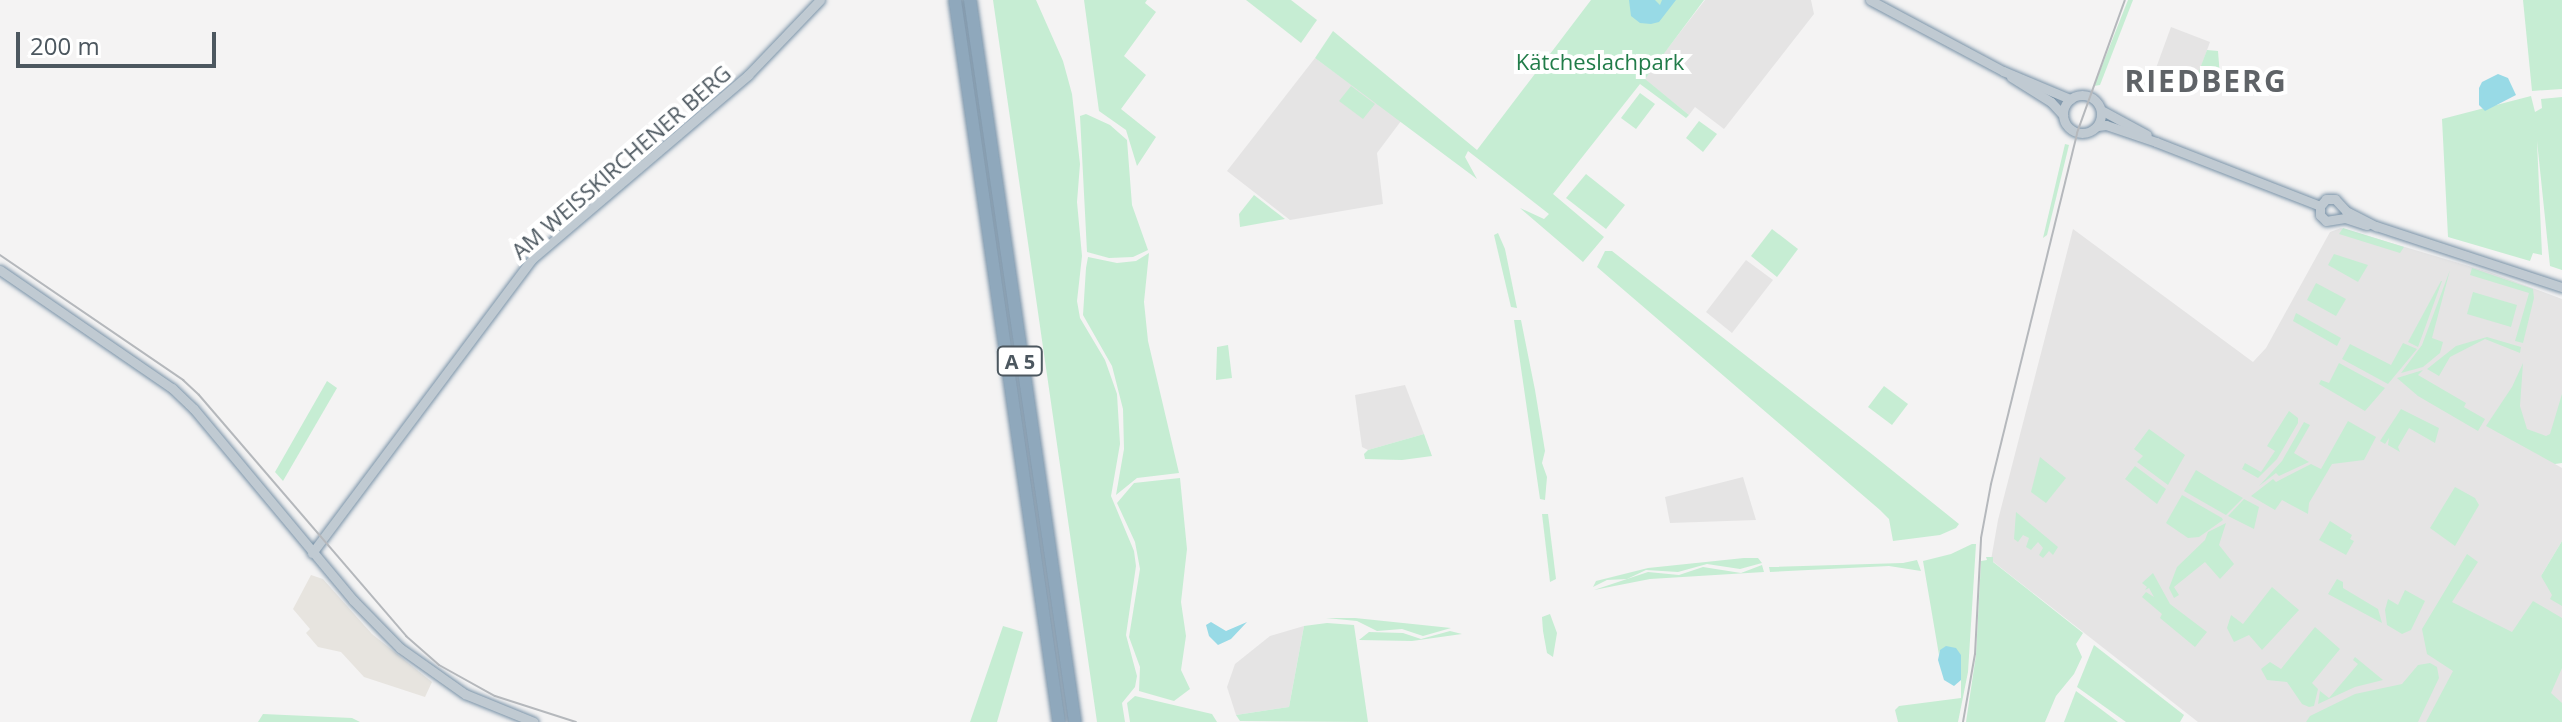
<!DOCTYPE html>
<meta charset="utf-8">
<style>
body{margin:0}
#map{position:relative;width:2562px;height:722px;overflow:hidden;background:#f4f3f3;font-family:"Open Sans",sans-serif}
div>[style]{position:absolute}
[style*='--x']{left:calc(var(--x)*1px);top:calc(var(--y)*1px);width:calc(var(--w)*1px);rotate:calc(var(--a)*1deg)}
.commercial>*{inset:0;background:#e7e4df}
.education>*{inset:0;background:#e5e4e4}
.green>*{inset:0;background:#c6edd3}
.water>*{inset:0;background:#98dae6}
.roads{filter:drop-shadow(0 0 2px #7a93a8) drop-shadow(0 0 2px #7a93a8)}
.secondary>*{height:9px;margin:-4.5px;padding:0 4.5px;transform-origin:4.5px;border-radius:4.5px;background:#c0cad2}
.secondary>.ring{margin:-4.5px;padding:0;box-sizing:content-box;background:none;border:9px solid #c0cad2;border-radius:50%}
.highway>*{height:12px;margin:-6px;padding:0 6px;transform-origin:6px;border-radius:6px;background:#8fa8bc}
.tram>*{height:2px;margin:-1px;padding:0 1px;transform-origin:1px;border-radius:1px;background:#b5b8bc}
span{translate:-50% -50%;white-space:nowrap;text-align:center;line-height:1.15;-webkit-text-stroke:8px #fff;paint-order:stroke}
.shield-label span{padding:2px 6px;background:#fff;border:2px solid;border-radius:6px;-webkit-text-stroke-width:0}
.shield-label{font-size:20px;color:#4c575f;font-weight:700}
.park-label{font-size:22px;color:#217c49}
.street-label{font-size:22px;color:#4c575f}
.district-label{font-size:30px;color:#5f6367;font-weight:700;letter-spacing:2px}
.scale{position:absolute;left:16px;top:32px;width:200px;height:36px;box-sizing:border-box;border:4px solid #4c575f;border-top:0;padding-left:10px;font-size:24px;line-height:28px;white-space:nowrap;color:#4c575f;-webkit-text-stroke:6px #fff;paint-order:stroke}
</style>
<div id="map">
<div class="commercial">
<div style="clip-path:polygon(311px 575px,323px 579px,372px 634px,432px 682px,425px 697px,364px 677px,341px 652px,318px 647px,306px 633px,310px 629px,293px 609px)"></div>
</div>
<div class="education">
<div style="clip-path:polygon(1705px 0,1811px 0,1814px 14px,1724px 129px,1695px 107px,1689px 115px,1644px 79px)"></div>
<div style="clip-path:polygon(2171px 27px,2210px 42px,2191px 94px,2152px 79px)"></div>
<div style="clip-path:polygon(1315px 58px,1401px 121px,1377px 153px,1383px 204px,1290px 220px,1227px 171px)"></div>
<div style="clip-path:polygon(2341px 228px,2489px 272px,2562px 299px,2562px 439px,2555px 464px,2562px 468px,2562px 541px,2541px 576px,2562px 600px,2562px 722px,2198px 722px,1991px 560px,1998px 520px,2073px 229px,2253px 362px,2266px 348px,2330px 232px)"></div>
<div style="clip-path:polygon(1746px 260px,1773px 280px,1732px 333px,1706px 312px)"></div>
<div style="clip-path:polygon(1405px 385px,1424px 434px,1368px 450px,1362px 447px,1355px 395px)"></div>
<div style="clip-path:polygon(1743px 477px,1756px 520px,1670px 523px,1665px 497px)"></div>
<div style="clip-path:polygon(1304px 626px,1289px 707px,1236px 715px,1227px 687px,1235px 664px,1270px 636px)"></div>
</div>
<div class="green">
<div style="clip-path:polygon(993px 0,1036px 0,1063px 61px,1072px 94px,1080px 164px,1077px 202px,1082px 256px,1077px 301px,1080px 318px,1105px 360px,1117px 394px,1120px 444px,1111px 496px,1134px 551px,1136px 566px,1126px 635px,1137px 676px,1135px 687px,1122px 703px,1125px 722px,1097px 722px)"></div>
<div style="clip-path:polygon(1084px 0,1147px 0,1145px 3px,1156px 12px,1124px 56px,1146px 75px,1121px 109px,1156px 137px,1137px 166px,1126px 130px,1099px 111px)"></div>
<div style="clip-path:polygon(1246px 0,1291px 0,1317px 20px,1301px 43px)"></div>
<div style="clip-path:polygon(1591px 0,1704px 0,1645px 79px,1689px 115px,1686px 118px,1640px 84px,1553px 194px,1604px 237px,1583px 262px,1520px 208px,1544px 219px,1549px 214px,1468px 151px,1465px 157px,1477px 179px,1315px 58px,1333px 31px,1477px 150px)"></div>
<div style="clip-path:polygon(2128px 0,2133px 0,2100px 85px,2094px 86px)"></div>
<div style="clip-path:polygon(2523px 0,2562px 0,2562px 89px,2532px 91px)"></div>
<div style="clip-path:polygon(2207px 50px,2218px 51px,2221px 90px,2194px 84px)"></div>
<div style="clip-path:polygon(1351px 86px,1375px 104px,1363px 119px,1339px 101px)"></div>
<div style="clip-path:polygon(1640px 93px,1655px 104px,1636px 129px,1621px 118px)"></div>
<div style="clip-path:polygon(2531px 96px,2535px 112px,2542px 108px,2541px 99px,2562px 97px,2562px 270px,2550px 266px,2537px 141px,2542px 255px,2533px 253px,2530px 261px,2448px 237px,2442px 119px)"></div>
<div style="clip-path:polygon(1086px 114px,1110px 125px,1127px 140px,1132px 205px,1148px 250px,1133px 257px,1109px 258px,1087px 252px,1080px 116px)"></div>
<div style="clip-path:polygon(1699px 121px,1717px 134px,1703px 152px,1686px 138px)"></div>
<div style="clip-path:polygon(2065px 144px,2069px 145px,2047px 235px,2043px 238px)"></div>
<div style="clip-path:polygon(1586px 174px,1625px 205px,1606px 229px,1566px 198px)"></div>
<div style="clip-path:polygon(1254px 195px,1285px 219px,1240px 227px,1239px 214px)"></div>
<div style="clip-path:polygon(2343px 228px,2404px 247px,2400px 253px,2339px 234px)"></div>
<div style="clip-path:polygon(1772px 229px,1798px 249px,1777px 277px,1751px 256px)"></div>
<div style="clip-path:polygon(1498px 233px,1505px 249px,1517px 308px,1511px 307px,1494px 235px)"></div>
<div style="clip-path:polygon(1605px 251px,1612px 251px,1873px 455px,1959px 524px,1956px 528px,1940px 535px,1893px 541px,1889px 519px,1880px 510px,1597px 267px)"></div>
<div style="clip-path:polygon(1149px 253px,1144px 302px,1148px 341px,1179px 473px,1137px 478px,1116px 495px,1124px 449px,1123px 409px,1112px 366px,1083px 315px,1086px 268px,1088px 257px,1117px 263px,1136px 261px)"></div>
<div style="clip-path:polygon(2334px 254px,2368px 265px,2358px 282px,2328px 265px)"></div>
<div style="clip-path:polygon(2472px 268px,2533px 289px,2534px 298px,2523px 343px,2515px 341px,2529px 293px,2470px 275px)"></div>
<div style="clip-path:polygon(2450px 270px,2432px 338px,2443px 342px,2440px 353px,2423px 367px,2401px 373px,2422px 345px)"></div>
<div style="clip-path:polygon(2441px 281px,2442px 281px,2418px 347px,2408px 342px)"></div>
<div style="clip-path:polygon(2316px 283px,2346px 299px,2336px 316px,2307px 300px)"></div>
<div style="clip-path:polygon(2473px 292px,2517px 305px,2511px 327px,2467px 314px)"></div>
<div style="clip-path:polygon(2296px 313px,2341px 338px,2337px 346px,2293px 321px)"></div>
<div style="clip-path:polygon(1514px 320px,1521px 320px,1535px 390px,1545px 451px,1542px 463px,1547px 477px,1545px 500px,1540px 499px)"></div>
<div style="clip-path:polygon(2487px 337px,2521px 347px,2520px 353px,2485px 339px,2450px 357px,2439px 376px,2427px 369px,2456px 346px)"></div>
<div style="clip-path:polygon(2403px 343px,2417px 349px,2388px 384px,2342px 359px,2350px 344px,2391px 365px)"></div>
<div style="clip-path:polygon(1228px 345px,1232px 378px,1216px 380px,1217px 347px)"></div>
<div style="clip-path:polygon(2339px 363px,2385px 388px,2365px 411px,2319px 384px,2321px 380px,2329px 383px)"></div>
<div style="clip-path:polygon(2523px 363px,2520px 406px,2527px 429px,2546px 436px,2550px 434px,2562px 394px,2562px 463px,2555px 464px,2486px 426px,2512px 387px)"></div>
<div style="clip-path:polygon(2423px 370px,2418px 375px,2466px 403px,2464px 407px,2485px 419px,2478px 431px,2418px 396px,2397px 378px)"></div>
<div style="clip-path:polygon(327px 381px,337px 388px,283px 481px,275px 472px)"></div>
<div style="clip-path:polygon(1884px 386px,1908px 404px,1892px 425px,1868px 407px)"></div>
<div style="clip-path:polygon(2401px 409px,2439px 428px,2435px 443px,2409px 428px,2398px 447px,2400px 452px,2388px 445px,2389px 438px,2385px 444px,2380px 441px)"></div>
<div style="clip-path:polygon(2289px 411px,2298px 418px,2298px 423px,2277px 459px,2258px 478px,2242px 469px,2245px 463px,2261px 472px,2275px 451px,2267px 446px)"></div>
<div style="clip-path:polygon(2348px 421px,2376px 437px,2364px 460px,2332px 464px,2309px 503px,2308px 514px,2282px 500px,2275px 510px,2251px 496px,2273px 479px,2276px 482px,2311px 464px,2321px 469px)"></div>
<div style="clip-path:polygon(2304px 422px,2310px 425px,2294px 453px,2309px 462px,2279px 476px,2276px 473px,2259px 486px,2282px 461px)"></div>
<div style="clip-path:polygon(2149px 429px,2185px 455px,2168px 485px,2137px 462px,2143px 456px,2134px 449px)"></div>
<div style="clip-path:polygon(1424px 434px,1432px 456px,1402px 460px,1365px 459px,1364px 454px,1368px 450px)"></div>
<div style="clip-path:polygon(2040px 457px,2066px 478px,2046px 503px,2031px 492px)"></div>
<div style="clip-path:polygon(2135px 466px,2166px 489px,2157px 504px,2125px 479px)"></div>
<div style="clip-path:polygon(2196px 470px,2212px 480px,2243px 498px,2226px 515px,2184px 491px)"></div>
<div style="clip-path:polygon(1180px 478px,1187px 549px,1181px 602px,1186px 636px,1181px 670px,1190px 689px,1174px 701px,1139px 691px,1140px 667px,1129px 637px,1140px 569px,1135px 542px,1117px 503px,1134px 483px)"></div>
<div style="clip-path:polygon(2455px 487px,2475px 498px,2479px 505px,2455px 546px,2430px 528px)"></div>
<div style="clip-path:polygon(2182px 495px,2222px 518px,2223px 520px,2199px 537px,2188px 538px,2166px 523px)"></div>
<div style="clip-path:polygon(2244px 499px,2259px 507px,2254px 529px,2228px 516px)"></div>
<div style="clip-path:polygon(2016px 512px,2058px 547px,2053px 555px,2049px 551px,2043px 558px,2039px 555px,2043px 548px,2038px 542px,2031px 550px,2026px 547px,2029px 538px,2023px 535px,2018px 542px,2014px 539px)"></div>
<div style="clip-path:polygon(1542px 514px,1548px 514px,1556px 579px,1550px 582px)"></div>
<div style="clip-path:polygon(2330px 521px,2352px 535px,2350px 539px,2354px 541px,2346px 555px,2319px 540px)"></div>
<div style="clip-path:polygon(2226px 523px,2219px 545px,2234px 564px,2220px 579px,2205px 562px,2174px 587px,2179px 595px,2174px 598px,2169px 588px,2177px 567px,2205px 540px,2208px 532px)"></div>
<div style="clip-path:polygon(2562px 541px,2562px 606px,2550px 599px,2552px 595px,2541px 576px)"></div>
<div style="clip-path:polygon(1972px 544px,1976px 544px,1968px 672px,1958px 722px,1898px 722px,1895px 710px,1899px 706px,1961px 698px,1961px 655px,1940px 650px,1939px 655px,1923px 561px,1951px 554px)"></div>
<div style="clip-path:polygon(2467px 554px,2478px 562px,2452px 602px,2512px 632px,2533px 601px,2562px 618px,2562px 668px,2551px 693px,2562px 703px,2562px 722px,2426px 722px,2453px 671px,2427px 654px,2422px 629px)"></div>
<div style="clip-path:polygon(1986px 557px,1993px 557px,1993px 562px,2083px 633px,2076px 644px,2082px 657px,2074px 674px,2056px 696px,2045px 722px,1966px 722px,1976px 655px,1981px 561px,1987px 560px)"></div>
<div style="clip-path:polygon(1744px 558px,1758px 558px,1762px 563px,1740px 569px,1707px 564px,1678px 572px,1646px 570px,1627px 579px,1607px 580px,1593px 587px,1596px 581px,1648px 568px)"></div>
<div style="clip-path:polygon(1917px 560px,1921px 571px,1889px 566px,1770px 572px,1769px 567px,1903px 563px)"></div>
<div style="clip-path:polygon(1762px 565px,1764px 572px,1650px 579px,1594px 590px,1648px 572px,1679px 575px,1703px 567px,1741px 573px)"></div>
<div style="clip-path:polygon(2153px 573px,2170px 604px,2207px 632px,2195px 647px,2160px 618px,2162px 614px,2142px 597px,2146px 592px,2154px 597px,2149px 588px,2145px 590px,2147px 587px,2142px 583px)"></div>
<div style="clip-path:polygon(2337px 579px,2343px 582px,2343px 588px,2378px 609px,2382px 623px,2328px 594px)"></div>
<div style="clip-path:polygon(2272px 587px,2299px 610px,2262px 650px,2249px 635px,2234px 642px,2227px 628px,2231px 615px,2243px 624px)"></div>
<div style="clip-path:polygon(2405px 590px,2425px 601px,2411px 630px,2402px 634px,2387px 625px,2385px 610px,2388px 599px,2398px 605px)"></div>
<div style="clip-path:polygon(1550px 614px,1557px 633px,1553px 657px,1547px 653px,1543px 631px,1542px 617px)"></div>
<div style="clip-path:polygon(1326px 618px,1355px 618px,1451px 628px,1423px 636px,1402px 629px,1377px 631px,1357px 621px)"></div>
<div style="clip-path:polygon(1327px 623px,1354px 625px,1368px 722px,1240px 721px,1236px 715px,1289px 707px,1304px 626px)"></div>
<div style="clip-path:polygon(1003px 626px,1023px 632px,997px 722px,970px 722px)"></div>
<div style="clip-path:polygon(2315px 627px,2340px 649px,2312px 683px,2318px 689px,2314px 706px,2309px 707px,2302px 704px,2287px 682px,2267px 680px,2261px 669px,2270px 662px,2281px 669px)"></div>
<div style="clip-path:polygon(1450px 631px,1462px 634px,1412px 641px,1359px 640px,1369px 632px,1403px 633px,1421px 639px)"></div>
<div style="clip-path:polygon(2094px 645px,2184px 715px,2180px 722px,2126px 722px,2077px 687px)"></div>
<div style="clip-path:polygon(2355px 657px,2383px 680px,2355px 687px,2318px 704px,2320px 691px,2329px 698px,2358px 664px,2353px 660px)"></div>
<div style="clip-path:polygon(2430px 663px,2437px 667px,2439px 678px,2418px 722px,2306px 722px,2310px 716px,2355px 694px,2402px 684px,2418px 665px)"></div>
<div style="clip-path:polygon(2076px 691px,2098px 707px,2118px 722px,2064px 722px)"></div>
<div style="clip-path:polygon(1135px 696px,1212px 714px,1217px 722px,1130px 722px,1127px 703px)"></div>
<div style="clip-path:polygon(263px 714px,352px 718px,360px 722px,258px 722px)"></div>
</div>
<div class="water">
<div style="clip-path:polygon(1629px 0,1655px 0,1660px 5px,1662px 0,1676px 0,1659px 22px,1651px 24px,1640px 23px,1631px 16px)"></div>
<div style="clip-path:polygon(2498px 74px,2508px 78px,2516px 95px,2485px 111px,2479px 105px,2479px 88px,2482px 82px)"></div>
<div style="clip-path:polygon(1211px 622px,1226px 631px,1247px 622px,1231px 639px,1218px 645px,1209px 636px,1206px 625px)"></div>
<div style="clip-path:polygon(1946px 646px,1956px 648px,1961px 655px,1961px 680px,1954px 686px,1944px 680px,1938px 660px,1940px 650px)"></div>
</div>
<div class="roads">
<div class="secondary">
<div style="--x:1870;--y:0;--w:151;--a:28.1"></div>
<div style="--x:2003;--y:71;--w:73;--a:22.7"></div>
<div style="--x:2011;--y:77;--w:47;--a:32"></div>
<div style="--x:2051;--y:102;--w:18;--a:47"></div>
<div class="ring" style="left:2063px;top:95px;width:29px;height:29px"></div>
<div style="--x:2101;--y:110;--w:52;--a:28.5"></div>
<div style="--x:2098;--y:126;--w:8;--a:-7"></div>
<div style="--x:2106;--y:125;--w:53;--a:18.8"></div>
<div style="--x:2156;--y:142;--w:176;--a:21.3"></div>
<div style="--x:2320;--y:206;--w:9;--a:-49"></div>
<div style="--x:2326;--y:199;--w:9;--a:0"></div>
<div style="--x:2335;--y:199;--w:16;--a:47"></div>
<div style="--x:2346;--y:211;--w:34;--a:27"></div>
<div style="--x:2376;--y:226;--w:196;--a:18.2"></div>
<div style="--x:2320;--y:206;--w:9;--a:90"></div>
<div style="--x:2320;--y:215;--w:8;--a:45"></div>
<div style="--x:2326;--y:221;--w:19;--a:-9"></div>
<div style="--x:2345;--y:218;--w:23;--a:18"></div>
<div style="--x:0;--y:270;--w:209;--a:34.5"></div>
<div style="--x:172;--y:388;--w:30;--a:44"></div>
<div style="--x:194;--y:409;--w:249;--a:50.2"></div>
<div style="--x:353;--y:600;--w:67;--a:45.6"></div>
<div style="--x:400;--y:648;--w:80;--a:35.3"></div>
<div style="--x:465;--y:694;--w:74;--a:22.1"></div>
<div style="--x:312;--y:553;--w:367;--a:-53.2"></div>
<div style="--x:532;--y:259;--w:284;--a:-40.4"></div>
<div style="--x:748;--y:75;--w:104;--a:-46.2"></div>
</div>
<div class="highway">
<div style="--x:955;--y:0;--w:729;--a:81.8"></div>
<div style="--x:970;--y:0;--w:730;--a:81.73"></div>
</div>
</div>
<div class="tram">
<div style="--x:0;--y:255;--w:222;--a:34.3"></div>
<div style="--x:183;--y:380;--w:22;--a:43"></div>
<div style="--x:199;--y:395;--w:318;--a:49.3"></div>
<div style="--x:406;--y:636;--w:44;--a:41.3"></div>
<div style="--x:439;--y:665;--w:64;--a:29"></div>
<div style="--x:495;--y:696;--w:85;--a:17.8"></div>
<div style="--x:1963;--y:722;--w:69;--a:-80"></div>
<div style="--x:1975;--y:654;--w:116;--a:-87"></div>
<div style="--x:1981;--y:538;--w:55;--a:-79.5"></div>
<div style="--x:1991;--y:484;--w:361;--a:-76.2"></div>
<div style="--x:2077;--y:133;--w:141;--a:-70.2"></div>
</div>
<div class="shield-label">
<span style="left:1020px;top:361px">A 5</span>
</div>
<div class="park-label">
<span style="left:1600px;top:62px">Kätcheslachpark</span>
</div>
<div class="street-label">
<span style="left:621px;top:162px;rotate:-41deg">AM WEISSKIRCHENER BERG</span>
</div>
<div class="district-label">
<span style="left:2206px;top:81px">RIEDBERG</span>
</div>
<div class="scale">200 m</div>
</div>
